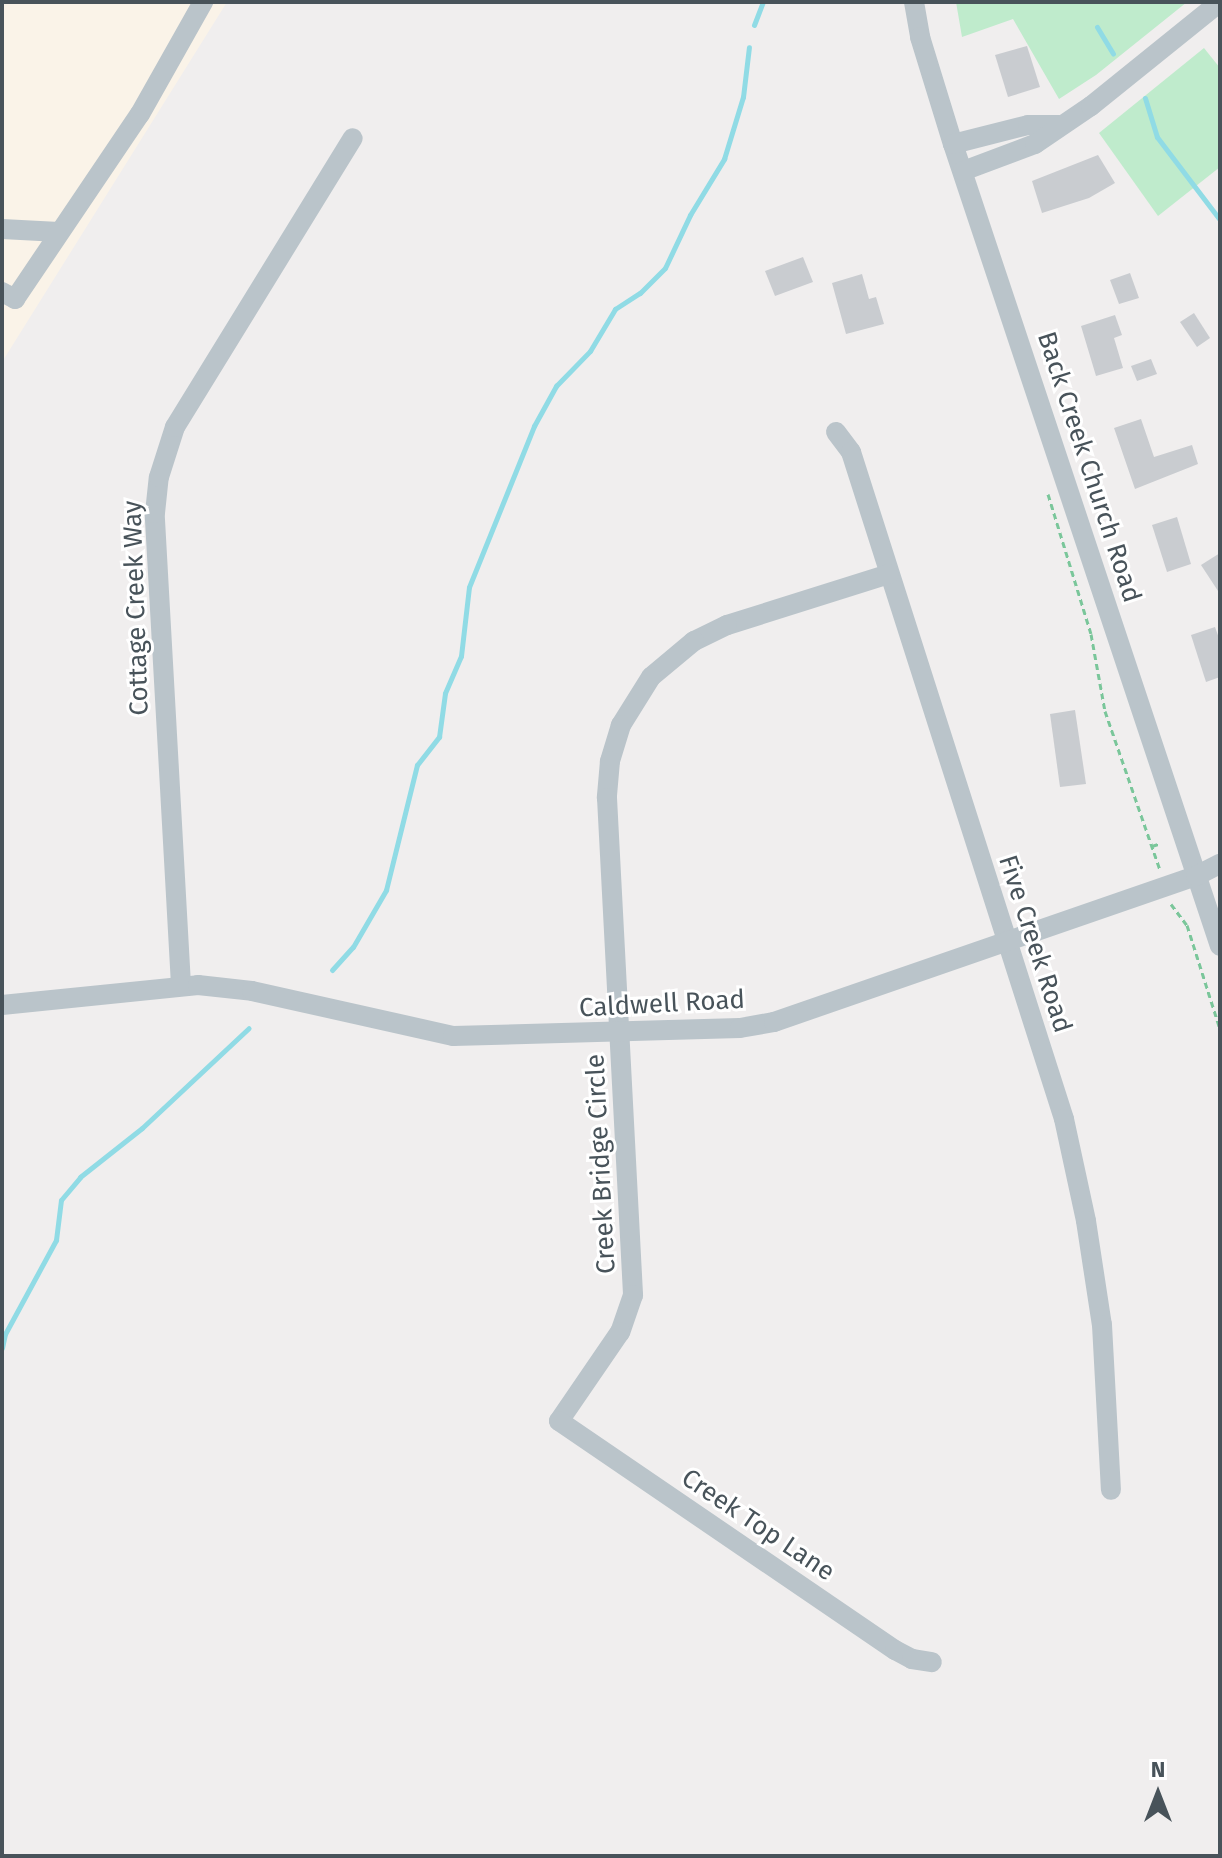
<!DOCTYPE html>
<style>
body{margin:0}
#map{position:relative;width:1222px;height:1858px;overflow:hidden;background:#f0eeee;font-family:"Fira Sans",sans-serif}
div>[style]{position:absolute}
[style*='--x']{left:calc(var(--x)*1px);top:calc(var(--y)*1px);width:calc(var(--w)*1px);rotate:calc(var(--a)*1deg)}
.commercial>*{inset:0;background:#faf3e8}
.green>*{inset:0;background:#bfebcc}
.stream>*{height:5px;margin:-2.5px;padding:0 2.5px;transform-origin:2.5px;border-radius:2.5px;background:#90dbe5}
.building>*{inset:0;background:#c9ccd0}
.path>*{height:3px;margin-top:-1.5px;transform-origin:0;background:repeating-linear-gradient(90deg,#7ac69a 0 6px,transparent 0 10px)}
.minor>*{height:20px;margin:-10px;padding:0 10px;transform-origin:10px;border-radius:10px;background:#bac4ca}
span{translate:-50% -50%;white-space:nowrap;text-align:center;line-height:1.15;-webkit-text-stroke:6px #fff;paint-order:stroke}
.street-label{font-size:26px;color:#48535a}
.frame{position:absolute;inset:0;border:4px solid #48535a;pointer-events:none}
.north{position:absolute;left:1118px;top:1754px;width:80px;height:80px;-webkit-text-stroke:6px #fff;paint-order:stroke;rotate:0deg;font-size:22px;font-weight:700;line-height:32px;text-align:center;color:#48535a}
.north::after{content:'';display:block;margin:auto;width:28px;height:36px;background:#48535a;clip-path:polygon(50% 0,100% 100%,50% 72%,0 100%)}
</style>
<div id="map">
<div class="commercial">
<div style="clip-path:polygon(2px 2px,227px 2px,2px 362px)"></div>
</div>
<div class="green">
<div style="clip-path:polygon(956px 2px,1187px 2px,1096px 75px,1059px 99px,1013px 19px,962px 37px)"></div>
<div style="clip-path:polygon(1204px 48px,1220px 68px,1220px 167px,1158px 216px,1099px 133px)"></div>
</div>
<div class="stream">
<div style="--x:754;--y:25;--w:25;--a:-69"></div>
<div style="--x:1097;--y:27;--w:31;--a:59"></div>
<div style="--x:1145;--y:98;--w:41;--a:72.9"></div>
<div style="--x:1157;--y:137;--w:104;--a:52.8"></div>
<div style="--x:332;--y:970;--w:31;--a:-48"></div>
<div style="--x:353;--y:947;--w:66;--a:-59.9"></div>
<div style="--x:386;--y:890;--w:129;--a:-76.1"></div>
<div style="--x:417;--y:765;--w:36;--a:-52"></div>
<div style="--x:439;--y:737;--w:44;--a:-82.2"></div>
<div style="--x:445;--y:693;--w:40;--a:-66.6"></div>
<div style="--x:461;--y:656;--w:69;--a:-83.4"></div>
<div style="--x:469;--y:587;--w:174;--a:-68"></div>
<div style="--x:534;--y:426;--w:46;--a:-61.2"></div>
<div style="--x:556;--y:386;--w:49;--a:-45.8"></div>
<div style="--x:590;--y:351;--w:49;--a:-59.2"></div>
<div style="--x:615;--y:309;--w:30;--a:-33"></div>
<div style="--x:640;--y:293;--w:35;--a:-45"></div>
<div style="--x:665;--y:268;--w:59;--a:-64.7"></div>
<div style="--x:690;--y:215;--w:66;--a:-58.7"></div>
<div style="--x:724;--y:159;--w:65;--a:-73"></div>
<div style="--x:743;--y:97;--w:50;--a:-83.2"></div>
<div style="--x:2;--y:1348;--w:14;--a:-78"></div>
<div style="--x:5;--y:1334;--w:107;--a:-61.5"></div>
<div style="--x:56;--y:1240;--w:40;--a:-82.9"></div>
<div style="--x:61;--y:1200;--w:30;--a:-50"></div>
<div style="--x:80;--y:1177;--w:79;--a:-38.3"></div>
<div style="--x:142;--y:1128;--w:146;--a:-43.1"></div>
</div>
<div class="building">
<div style="clip-path:polygon(1027px 46px,1040px 87px,1008px 97px,995px 55px)"></div>
<div style="clip-path:polygon(1098px 155px,1115px 183px,1089px 198px,1042px 213px,1032px 181px)"></div>
<div style="clip-path:polygon(803px 257px,813px 282px,775px 296px,765px 271px)"></div>
<div style="clip-path:polygon(1130px 273px,1139px 298px,1119px 304px,1110px 280px)"></div>
<div style="clip-path:polygon(862px 274px,869px 299px,876px 297px,884px 324px,846px 334px,832px 283px)"></div>
<div style="clip-path:polygon(1194px 313px,1210px 338px,1197px 347px,1180px 322px)"></div>
<div style="clip-path:polygon(1115px 315px,1122px 335px,1114px 338px,1123px 368px,1096px 376px,1081px 326px)"></div>
<div style="clip-path:polygon(1151px 359px,1157px 374px,1137px 381px,1131px 366px)"></div>
<div style="clip-path:polygon(1141px 419px,1154px 457px,1192px 445px,1198px 464px,1135px 489px,1114px 428px)"></div>
<div style="clip-path:polygon(1177px 517px,1191px 564px,1167px 572px,1152px 525px)"></div>
<div style="clip-path:polygon(1220px 553px,1220px 594px,1201px 565px)"></div>
<div style="clip-path:polygon(1215px 627px,1220px 641px,1220px 677px,1206px 682px,1191px 635px)"></div>
<div style="clip-path:polygon(1075px 710px,1086px 784px,1060px 787px,1050px 714px)"></div>
</div>
<div class="path">
<div style="--x:1048;--y:494;--w:146;--a:72.9"></div>
<div style="--x:1091;--y:634;--w:78;--a:79.7"></div>
<div style="--x:1105;--y:711;--w:168;--a:70.9"></div>
<div style="--x:1152;--y:846;--w:9;--a:-18"></div>
<div style="--x:1171;--y:904;--w:26;--a:53"></div>
<div style="--x:1187;--y:925;--w:109;--a:72.4"></div>
</div>
<div class="minor">
<div style="--x:914;--y:2;--w:36;--a:80"></div>
<div style="--x:920;--y:37;--w:112;--a:72.9"></div>
<div style="--x:953;--y:144;--w:845;--a:71.59"></div>
<div style="--x:953;--y:144;--w:77;--a:-14.2"></div>
<div style="--x:1028;--y:125;--w:31;--a:0"></div>
<div style="--x:963;--y:171;--w:77;--a:-20.6"></div>
<div style="--x:1035;--y:144;--w:68;--a:-34.2"></div>
<div style="--x:1091;--y:106;--w:166;--a:-38.9"></div>
<div style="--x:2;--y:229;--w:57;--a:3"></div>
<div style="--x:2;--y:292;--w:15;--a:28"></div>
<div style="--x:15;--y:299;--w:223;--a:-56"></div>
<div style="--x:140;--y:114;--w:129;--a:-60.6"></div>
<div style="--x:836;--y:432;--w:25;--a:53"></div>
<div style="--x:851;--y:452;--w:700;--a:72.29"></div>
<div style="--x:1064;--y:1119;--w:104;--a:77.8"></div>
<div style="--x:1086;--y:1221;--w:105;--a:81.3"></div>
<div style="--x:1102;--y:1325;--w:165;--a:86.9"></div>
<div style="--x:889;--y:574;--w:170;--a:162.5"></div>
<div style="--x:727;--y:625;--w:37;--a:154"></div>
<div style="--x:694;--y:641;--w:56;--a:140.1"></div>
<div style="--x:651;--y:677;--w:57;--a:122"></div>
<div style="--x:621;--y:725;--w:38;--a:107"></div>
<div style="--x:610;--y:761;--w:37;--a:95"></div>
<div style="--x:607;--y:798;--w:498;--a:87"></div>
<div style="--x:633;--y:1295;--w:39;--a:109"></div>
<div style="--x:620;--y:1332;--w:108;--a:124.4"></div>
<div style="--x:559;--y:1421;--w:407;--a:34.3"></div>
<div style="--x:895;--y:1650;--w:19;--a:28"></div>
<div style="--x:912;--y:1659;--w:20;--a:9"></div>
<div style="--x:181;--y:985;--w:473;--a:-93.2"></div>
<div style="--x:155;--y:513;--w:36;--a:-84"></div>
<div style="--x:159;--y:477;--w:52;--a:-72.3"></div>
<div style="--x:175;--y:427;--w:339;--a:-58.4"></div>
<div style="--x:2;--y:1005;--w:197;--a:-5.8"></div>
<div style="--x:198;--y:985;--w:54;--a:6.3"></div>
<div style="--x:252;--y:991;--w:206;--a:12.6"></div>
<div style="--x:453;--y:1036;--w:287;--a:-1.6"></div>
<div style="--x:740;--y:1028;--w:35;--a:-10"></div>
<div style="--x:774;--y:1022;--w:447;--a:-19.1"></div>
<div style="--x:1196;--y:876;--w:27;--a:-27"></div>
</div>
<div class="street-label">
<span style="left:1089px;top:467px;rotate:72deg">Back Creek Church Road</span>
<span style="left:136px;top:608px;rotate:-92deg">Cottage Creek Way</span>
<span style="left:1035px;top:944px;rotate:72deg">Five Creek Road</span>
<span style="left:662px;top:1004px;rotate:-3deg">Caldwell Road</span>
<span style="left:601px;top:1164px;rotate:-93deg">Creek Bridge Circle</span>
<span style="left:758px;top:1525px;rotate:34deg">Creek Top Lane</span>
</div>
<div class="frame"></div>
<div class="north">N</div>
</div>
